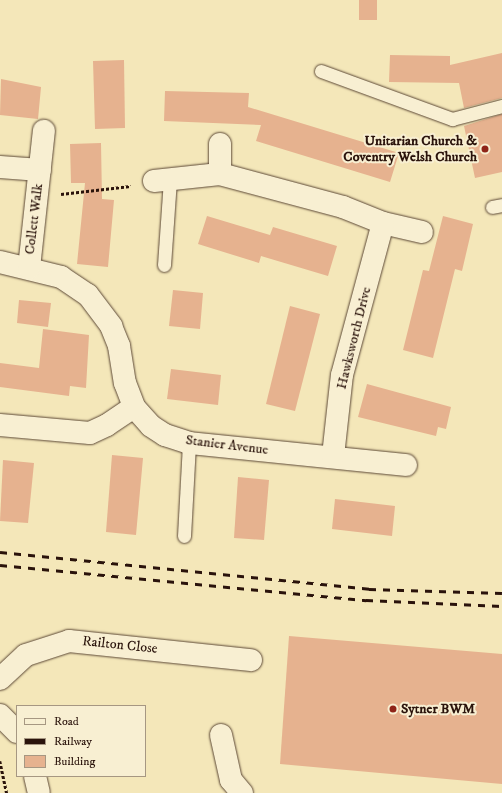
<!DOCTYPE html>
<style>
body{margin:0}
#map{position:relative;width:502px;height:793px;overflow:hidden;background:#f4e7b9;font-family:"IM FELL DW Pica",serif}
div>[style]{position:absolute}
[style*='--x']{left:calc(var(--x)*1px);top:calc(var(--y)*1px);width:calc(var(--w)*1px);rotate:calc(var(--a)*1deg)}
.building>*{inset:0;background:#e6b28f}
.path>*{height:2.5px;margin-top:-1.25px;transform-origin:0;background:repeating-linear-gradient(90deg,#2a130b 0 3px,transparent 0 5px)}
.roads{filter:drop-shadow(0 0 1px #5c4836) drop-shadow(0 0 1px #5c4836)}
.lane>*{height:13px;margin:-6.5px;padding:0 6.5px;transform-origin:6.5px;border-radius:6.5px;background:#f8efd2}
.street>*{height:22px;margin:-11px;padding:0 11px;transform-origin:11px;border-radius:11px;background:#f8efd2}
.rail>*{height:3px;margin-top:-1.5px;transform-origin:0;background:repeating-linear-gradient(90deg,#2a130b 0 7px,transparent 0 14px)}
.dots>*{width:11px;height:11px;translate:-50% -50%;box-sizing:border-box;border:2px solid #f8efd2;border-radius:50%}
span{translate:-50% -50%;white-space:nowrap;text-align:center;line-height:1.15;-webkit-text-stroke:4px #f8efd2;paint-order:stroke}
.poi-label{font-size:14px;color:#2a130b;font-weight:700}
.right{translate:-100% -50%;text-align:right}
.left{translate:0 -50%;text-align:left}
.street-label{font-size:14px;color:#2a130b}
.legend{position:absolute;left:16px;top:705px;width:130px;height:72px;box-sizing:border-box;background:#f8efd2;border:1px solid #a69782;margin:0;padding:5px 7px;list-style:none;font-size:12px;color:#2a130b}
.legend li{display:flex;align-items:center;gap:8px;height:20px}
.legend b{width:20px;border:1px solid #a69782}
</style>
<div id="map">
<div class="building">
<div style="clip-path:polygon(359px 0,377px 0,377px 20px,359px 20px)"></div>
<div style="clip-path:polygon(502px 53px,502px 98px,464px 108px,459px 83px,389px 82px,390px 55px,450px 56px,450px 65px)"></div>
<div style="clip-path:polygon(124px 60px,125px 128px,95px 129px,93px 61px)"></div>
<div style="clip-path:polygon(1px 79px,41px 87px,38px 119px,0 115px)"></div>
<div style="clip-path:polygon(165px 91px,249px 93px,248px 107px,399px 153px,390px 182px,256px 141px,261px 125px,164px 121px)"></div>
<div style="clip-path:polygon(502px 114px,502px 172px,475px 178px,464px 126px)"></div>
<div style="clip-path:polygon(101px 143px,102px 199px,114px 200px,108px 267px,77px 264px,85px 183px,71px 183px,70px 144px)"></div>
<div style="clip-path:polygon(207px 216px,270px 235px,273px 227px,337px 246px,328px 276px,261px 256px,259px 263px,198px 244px)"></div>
<div style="clip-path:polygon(443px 216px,473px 224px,462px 271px,455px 269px,433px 358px,403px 350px,423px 270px,429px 271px)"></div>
<div style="clip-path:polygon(173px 290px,203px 293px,200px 329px,169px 326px)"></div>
<div style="clip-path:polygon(19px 300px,51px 303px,48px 327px,17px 323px)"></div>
<div style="clip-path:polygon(290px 306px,320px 314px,295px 411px,266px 404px)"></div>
<div style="clip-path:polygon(43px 329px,89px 335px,86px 388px,70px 386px,69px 396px,0 387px,0 363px,39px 368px)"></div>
<div style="clip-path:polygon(171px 369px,221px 375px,218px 405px,167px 399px)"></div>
<div style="clip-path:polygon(367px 384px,451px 407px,446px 429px,438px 427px,436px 436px,358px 417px)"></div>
<div style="clip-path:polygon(112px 455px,143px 458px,136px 535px,106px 532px)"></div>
<div style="clip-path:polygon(3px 460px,34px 463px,28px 523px,0 521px)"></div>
<div style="clip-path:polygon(238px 477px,269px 480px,264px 540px,234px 538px)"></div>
<div style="clip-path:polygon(335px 499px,395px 506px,392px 536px,332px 529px)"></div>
<div style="clip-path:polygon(289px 636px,502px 654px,502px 784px,280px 764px)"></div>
</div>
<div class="path">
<div style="--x:61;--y:194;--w:70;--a:-6.5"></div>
<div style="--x:0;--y:761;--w:33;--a:78"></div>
</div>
<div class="roads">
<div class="lane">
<div style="--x:321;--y:71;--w:140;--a:20.1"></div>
<div style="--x:452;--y:119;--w:52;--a:-14.6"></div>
<div style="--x:492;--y:207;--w:10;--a:-11"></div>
<div style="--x:164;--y:265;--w:86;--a:-86"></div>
<div style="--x:184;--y:536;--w:93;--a:-86.9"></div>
</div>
<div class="street">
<div style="--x:0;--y:167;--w:40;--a:4.3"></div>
<div style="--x:220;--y:174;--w:30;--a:-90"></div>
<div style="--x:154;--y:181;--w:66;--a:-6.1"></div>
<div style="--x:220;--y:174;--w:127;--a:15"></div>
<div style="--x:343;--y:207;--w:43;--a:21.8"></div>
<div style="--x:383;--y:223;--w:40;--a:13"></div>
<div style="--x:0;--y:262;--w:63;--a:13.8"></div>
<div style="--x:61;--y:277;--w:32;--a:34"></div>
<div style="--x:88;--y:295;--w:39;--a:53"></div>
<div style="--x:111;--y:326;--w:22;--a:68"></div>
<div style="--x:119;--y:346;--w:37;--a:81"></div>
<div style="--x:125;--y:383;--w:26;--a:69"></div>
<div style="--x:134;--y:407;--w:25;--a:48"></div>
<div style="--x:151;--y:426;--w:17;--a:33"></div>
<div style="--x:165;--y:435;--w:25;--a:18"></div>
<div style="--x:189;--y:443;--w:218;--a:5.8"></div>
<div style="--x:29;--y:268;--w:138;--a:-83.8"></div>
<div style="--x:0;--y:425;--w:90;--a:5.1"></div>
<div style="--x:90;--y:433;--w:19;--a:-25"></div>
<div style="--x:107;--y:425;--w:32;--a:-34"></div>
<div style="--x:333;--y:456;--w:81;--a:-83.7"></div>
<div style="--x:342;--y:375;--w:157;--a:-74.9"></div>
<div style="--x:0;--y:679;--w:35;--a:-43"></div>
<div style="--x:26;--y:655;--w:45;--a:-18"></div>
<div style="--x:69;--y:641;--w:183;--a:6"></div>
<div style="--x:0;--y:715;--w:24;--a:45"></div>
<div style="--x:221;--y:735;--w:46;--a:77.5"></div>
<div style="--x:231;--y:780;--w:17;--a:50"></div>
<div style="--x:35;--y:776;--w:17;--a:77"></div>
</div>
</div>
<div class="rail">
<div style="--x:0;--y:552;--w:371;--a:5.7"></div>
<div style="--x:369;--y:589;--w:133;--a:1.7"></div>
<div style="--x:0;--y:565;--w:368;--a:5.5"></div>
<div style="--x:366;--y:600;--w:136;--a:2.5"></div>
</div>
<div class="dots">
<div style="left:485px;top:149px;background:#8f2418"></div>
<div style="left:393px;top:709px;background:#8f2418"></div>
</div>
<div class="poi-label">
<span class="right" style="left:477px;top:149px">Unitarian Church &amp;<br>Coventry Welsh Church</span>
<span class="left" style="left:401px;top:709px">Sytner BWM</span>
</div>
<div class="street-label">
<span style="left:34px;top:219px;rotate:-83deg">Collett Walk</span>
<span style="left:354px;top:338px;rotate:-76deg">Hawksworth Drive</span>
<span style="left:227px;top:445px;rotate:7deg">Stanier Avenue</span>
<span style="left:120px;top:645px;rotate:6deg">Railton Close</span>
</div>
<ul class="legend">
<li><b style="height:5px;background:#f8efd2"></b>Road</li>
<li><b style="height:5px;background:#2a130b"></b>Railway</li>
<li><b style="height:11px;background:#e6b28f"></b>Building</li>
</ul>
</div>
